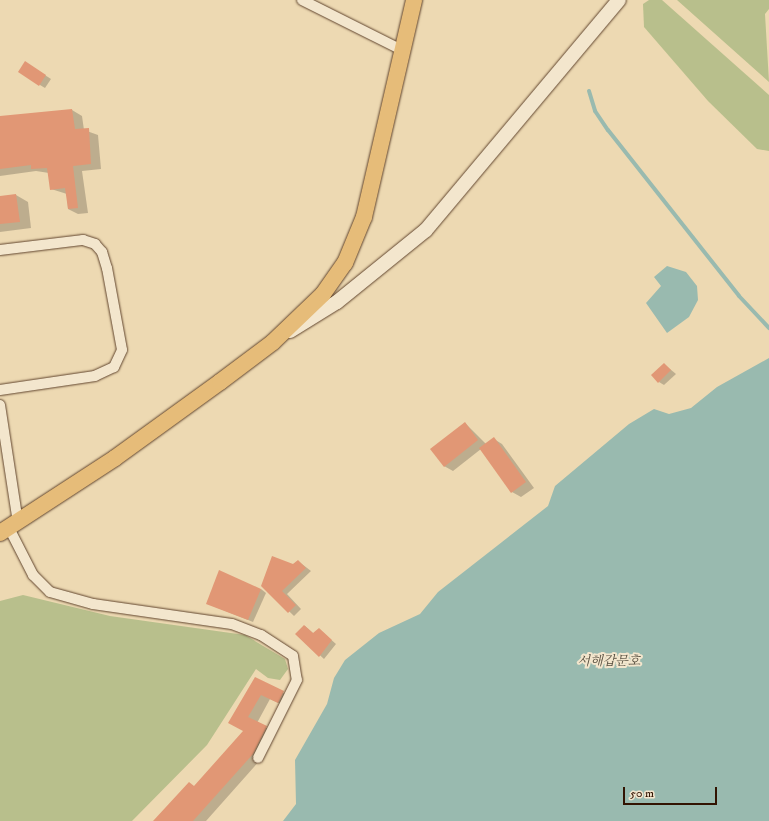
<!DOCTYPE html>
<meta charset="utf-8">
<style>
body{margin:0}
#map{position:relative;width:769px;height:821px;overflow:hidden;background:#edd9b2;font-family:"IM FELL DW Pica","Noto Serif KR",serif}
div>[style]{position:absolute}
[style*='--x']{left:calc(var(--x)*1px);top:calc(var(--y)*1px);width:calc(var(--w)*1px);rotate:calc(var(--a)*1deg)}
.green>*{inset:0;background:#b8bf8c}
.water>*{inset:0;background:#99baaf}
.shadow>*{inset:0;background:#0003}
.stream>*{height:4px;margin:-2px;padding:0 2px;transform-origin:2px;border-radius:2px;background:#99baaf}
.building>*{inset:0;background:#e19775}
.roads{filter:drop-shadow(0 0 1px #61452e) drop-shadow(0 0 1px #61452e)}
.street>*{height:10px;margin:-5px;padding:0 5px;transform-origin:5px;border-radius:5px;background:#f3e6cd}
.secondary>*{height:14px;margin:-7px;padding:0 7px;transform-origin:7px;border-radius:7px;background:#f3e6cd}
.primary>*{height:16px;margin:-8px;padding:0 8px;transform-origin:8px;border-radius:8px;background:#e6bc79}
span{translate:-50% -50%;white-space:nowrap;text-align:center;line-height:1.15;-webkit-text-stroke:4px #f3e6cd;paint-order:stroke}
.water-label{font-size:13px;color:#564e3f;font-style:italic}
.scale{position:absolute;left:623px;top:787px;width:94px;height:18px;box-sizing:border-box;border:2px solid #321402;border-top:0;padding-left:5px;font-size:12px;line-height:14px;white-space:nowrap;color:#321402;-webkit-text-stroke:3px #f3e6cd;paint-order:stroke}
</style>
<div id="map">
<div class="green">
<div style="clip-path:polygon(649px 0,662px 0,769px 95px,769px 151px,757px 149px,708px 101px,644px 27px,643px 4px)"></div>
<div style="clip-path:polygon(677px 0,769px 0,769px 9px,765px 14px,769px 82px)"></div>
<div style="clip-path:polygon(23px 595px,110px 616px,245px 635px,285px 659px,288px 669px,280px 680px,268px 678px,256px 669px,207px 745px,132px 821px,0 821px,0 601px)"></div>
</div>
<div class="water">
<div style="clip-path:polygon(667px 266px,686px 272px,697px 286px,698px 300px,689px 317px,667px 333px,646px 303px,661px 286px,654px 277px)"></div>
<div style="clip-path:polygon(769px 358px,769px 821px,283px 821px,296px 804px,295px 760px,327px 704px,334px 678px,345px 660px,379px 633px,420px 614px,438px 592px,548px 506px,555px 486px,629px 424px,654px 409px,669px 414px,691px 408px,717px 387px)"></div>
</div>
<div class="shadow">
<div style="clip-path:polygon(31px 66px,51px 79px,45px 88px,40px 85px)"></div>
<div style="clip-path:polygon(72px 110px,82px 116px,84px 130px,98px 135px,101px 169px,82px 171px,88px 213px,78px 214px,68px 209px,67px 194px,51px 189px,49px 173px,36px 171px,0 176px,0 117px)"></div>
<div style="clip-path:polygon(16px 195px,28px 202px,31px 228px,0 232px,0 197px)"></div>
<div style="clip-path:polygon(664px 364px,676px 374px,664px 385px,659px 382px)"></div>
<div style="clip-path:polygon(465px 423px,486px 444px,494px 439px,502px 444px,534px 488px,521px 497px,512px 492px,481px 449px,453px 471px,444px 466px)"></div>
<div style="clip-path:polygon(298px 561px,311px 571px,287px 594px,301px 609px,294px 616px,262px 585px)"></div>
<div style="clip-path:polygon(261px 589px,266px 593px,253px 622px,213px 606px)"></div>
<div style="clip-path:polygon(305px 626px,314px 634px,319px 629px,336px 644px,324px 659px,297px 634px)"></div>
<div style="clip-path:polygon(255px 679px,292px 697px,287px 707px,270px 699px,257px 723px,275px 732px,261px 759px,206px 821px,155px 821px,195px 787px,245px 731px)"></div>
</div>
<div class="stream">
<div style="--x:589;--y:91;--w:21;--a:73"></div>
<div style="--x:595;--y:111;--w:23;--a:56"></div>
<div style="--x:608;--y:130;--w:211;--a:51.7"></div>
<div style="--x:739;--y:296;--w:44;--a:46.8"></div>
</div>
<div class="building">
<div style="clip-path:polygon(25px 61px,46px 75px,39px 86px,18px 72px)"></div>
<div style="clip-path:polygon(72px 109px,75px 129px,89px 128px,91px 164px,73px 166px,78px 208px,68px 209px,65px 188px,50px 190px,47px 168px,31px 169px,31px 165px,0 169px,0 116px)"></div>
<div style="clip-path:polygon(16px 194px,20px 222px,0 224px,0 196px)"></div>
<div style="clip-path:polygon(664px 363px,671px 370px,658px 383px,651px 375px)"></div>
<div style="clip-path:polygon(465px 422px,478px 440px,444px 467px,430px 449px)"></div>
<div style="clip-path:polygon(494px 437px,526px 482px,511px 493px,479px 448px)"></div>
<div style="clip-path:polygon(272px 556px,293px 564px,298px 560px,306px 568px,282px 591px,296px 605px,288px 613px,261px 586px)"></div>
<div style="clip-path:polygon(219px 570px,261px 589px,248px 620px,206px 604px)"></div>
<div style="clip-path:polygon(304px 625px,313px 633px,319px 628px,332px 640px,319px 657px,295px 634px)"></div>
<div style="clip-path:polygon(255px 677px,284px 691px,278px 703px,261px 695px,248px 717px,267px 726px,253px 754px,193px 821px,153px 821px,189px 782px,194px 786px,243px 731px,228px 723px)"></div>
</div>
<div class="roads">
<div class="street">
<div style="--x:302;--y:0;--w:112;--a:26.6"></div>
<div style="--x:0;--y:250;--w:84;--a:-6.9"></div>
<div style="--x:83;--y:240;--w:13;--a:18"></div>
<div style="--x:95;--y:244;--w:11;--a:49"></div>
<div style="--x:102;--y:252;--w:17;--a:73"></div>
<div style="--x:107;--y:268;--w:83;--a:79.6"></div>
<div style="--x:122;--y:350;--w:19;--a:115"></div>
<div style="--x:114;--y:367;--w:21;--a:155"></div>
<div style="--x:95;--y:376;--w:96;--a:171.6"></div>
<div style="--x:0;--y:405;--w:118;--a:81.3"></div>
<div style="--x:9;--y:528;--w:53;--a:62.9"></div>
<div style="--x:33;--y:575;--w:24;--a:45"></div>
<div style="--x:50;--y:592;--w:45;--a:15.6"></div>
<div style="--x:93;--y:604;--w:140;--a:8.2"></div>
<div style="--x:232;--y:624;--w:31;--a:21"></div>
<div style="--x:261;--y:635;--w:38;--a:33"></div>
<div style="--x:293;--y:656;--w:24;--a:81"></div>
<div style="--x:297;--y:680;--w:87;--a:116.6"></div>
</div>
<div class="secondary">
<div style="--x:290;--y:331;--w:55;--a:-31.7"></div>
<div style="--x:337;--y:302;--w:114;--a:-39"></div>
<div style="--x:426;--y:230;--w:300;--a:-50"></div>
</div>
<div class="primary">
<div style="--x:0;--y:533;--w:137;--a:-33.1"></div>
<div style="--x:115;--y:458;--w:130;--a:-35.9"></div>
<div style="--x:220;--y:382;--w:66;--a:-37"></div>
<div style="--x:273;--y:342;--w:69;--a:-43.8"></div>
<div style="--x:323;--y:294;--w:38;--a:-55"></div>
<div style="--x:345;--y:263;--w:50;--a:-67.6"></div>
<div style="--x:364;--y:217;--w:223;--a:-77"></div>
</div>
</div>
<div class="water-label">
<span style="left:609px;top:661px">서해갑문호</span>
</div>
<div class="scale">50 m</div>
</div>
